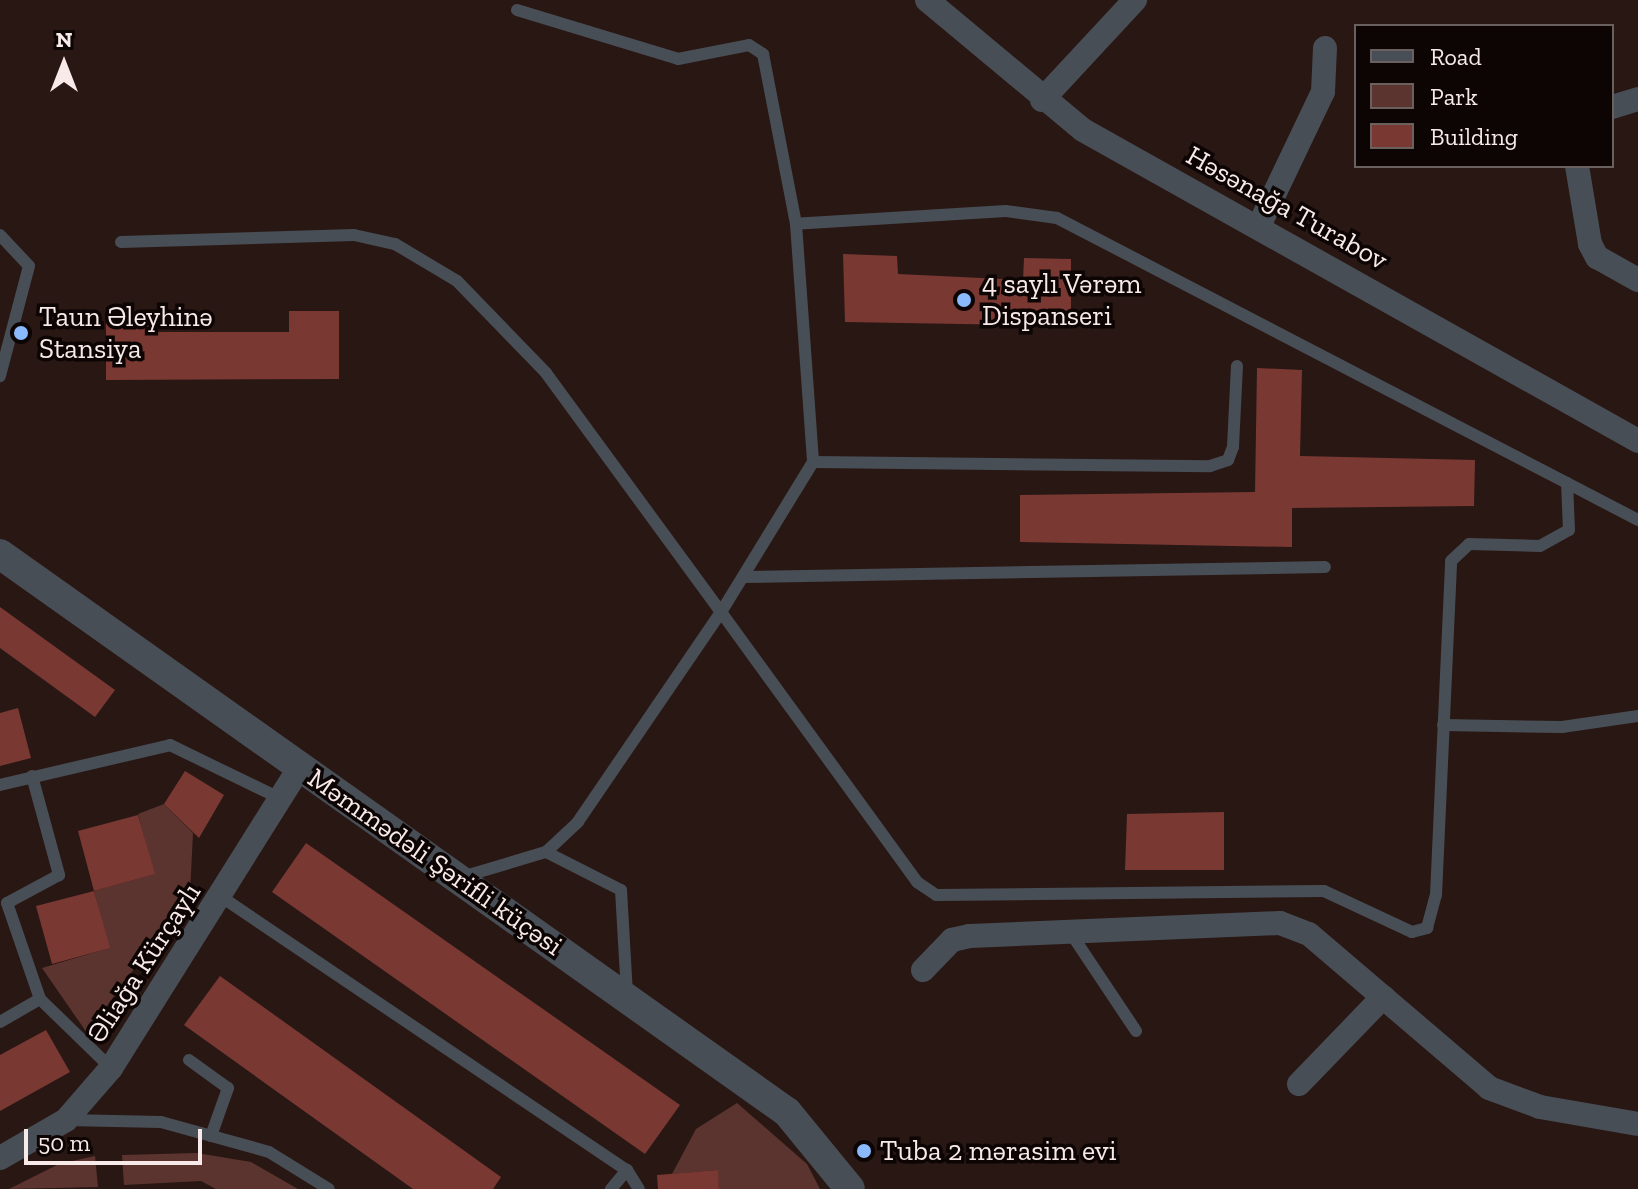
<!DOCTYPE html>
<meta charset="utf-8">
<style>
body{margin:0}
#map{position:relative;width:1638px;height:1189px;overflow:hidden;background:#291714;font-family:"Zilla Slab",serif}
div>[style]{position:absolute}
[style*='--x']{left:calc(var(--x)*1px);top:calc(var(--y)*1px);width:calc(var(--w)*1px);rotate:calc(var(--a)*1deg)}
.green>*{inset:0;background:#5c342f}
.building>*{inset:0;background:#7a3833}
.service>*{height:12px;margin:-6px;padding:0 6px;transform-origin:6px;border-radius:6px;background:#484e55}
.minor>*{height:24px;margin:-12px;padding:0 12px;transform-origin:12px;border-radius:12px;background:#484e55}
.tertiary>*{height:30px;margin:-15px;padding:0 15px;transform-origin:15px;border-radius:15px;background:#484e55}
.dots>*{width:22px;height:22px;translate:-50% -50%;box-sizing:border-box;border:4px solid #0c0504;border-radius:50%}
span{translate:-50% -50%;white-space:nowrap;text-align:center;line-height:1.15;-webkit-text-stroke:7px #0c0504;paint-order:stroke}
.street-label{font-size:28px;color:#f8eae8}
.poi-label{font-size:28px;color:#f8eae8}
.left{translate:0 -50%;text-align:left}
.legend{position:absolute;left:1354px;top:24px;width:260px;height:144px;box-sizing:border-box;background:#0c0504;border:2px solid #6a615f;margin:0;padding:10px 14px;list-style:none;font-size:24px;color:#f8eae8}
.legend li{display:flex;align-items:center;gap:16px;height:40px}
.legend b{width:40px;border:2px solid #6a615f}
.north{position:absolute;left:24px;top:24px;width:80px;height:80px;-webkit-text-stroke:6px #0c0504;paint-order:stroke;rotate:0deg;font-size:22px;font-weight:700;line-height:32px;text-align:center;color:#f8eae8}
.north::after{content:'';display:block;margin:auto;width:28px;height:36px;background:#f8eae8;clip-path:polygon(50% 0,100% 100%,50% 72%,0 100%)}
.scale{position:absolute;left:24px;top:1129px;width:178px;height:36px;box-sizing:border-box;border:4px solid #f8eae8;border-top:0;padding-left:10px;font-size:24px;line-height:28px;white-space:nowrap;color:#f8eae8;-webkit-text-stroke:6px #0c0504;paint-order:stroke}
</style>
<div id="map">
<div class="green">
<div style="clip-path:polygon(164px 804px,193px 833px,190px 893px,87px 1033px,42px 968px,109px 948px,94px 891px,154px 874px,138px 814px)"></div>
<div style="clip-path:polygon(737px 1103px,807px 1164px,820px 1189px,719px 1189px,717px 1170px,672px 1174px,696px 1129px)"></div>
<div style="clip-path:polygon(197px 1153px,251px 1162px,298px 1189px,216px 1189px,201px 1181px,124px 1185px,122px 1155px)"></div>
<div style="clip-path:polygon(95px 1156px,98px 1187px,9px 1189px,59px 1164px)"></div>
</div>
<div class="building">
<div style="clip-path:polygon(843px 254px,897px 256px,898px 274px,1023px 280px,1024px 258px,1071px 259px,1071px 326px,845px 322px)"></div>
<div style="clip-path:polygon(289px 311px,339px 311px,339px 379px,106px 380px,106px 316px,156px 316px,156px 332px,289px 332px)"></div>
<div style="clip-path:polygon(1257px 368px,1302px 370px,1300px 456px,1475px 460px,1474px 506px,1292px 508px,1292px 547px,1020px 542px,1020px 495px,1255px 492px)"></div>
<div style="clip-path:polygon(0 607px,115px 690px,95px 717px,0 648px)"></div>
<div style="clip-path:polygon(18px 708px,31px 758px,0 766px,0 713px)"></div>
<div style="clip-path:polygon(185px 771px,224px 795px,199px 838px,164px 804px)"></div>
<div style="clip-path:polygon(1224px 812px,1224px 870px,1125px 870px,1127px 814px)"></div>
<div style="clip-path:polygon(138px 815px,155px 874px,94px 891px,78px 831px)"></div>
<div style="clip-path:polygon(306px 843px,680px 1105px,645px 1154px,272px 892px)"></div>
<div style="clip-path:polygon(94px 891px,110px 948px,52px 964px,36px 906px)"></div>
<div style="clip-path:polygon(220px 976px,501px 1177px,493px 1189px,413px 1189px,184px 1025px)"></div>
<div style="clip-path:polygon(46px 1030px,70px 1072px,0 1111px,0 1055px)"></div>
<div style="clip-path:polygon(718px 1170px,719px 1189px,658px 1189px,657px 1175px)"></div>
</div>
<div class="service">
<div style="--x:517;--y:10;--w:168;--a:16.9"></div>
<div style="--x:678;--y:59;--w:72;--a:-11.2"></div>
<div style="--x:749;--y:45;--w:17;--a:33"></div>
<div style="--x:763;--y:54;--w:173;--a:79"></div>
<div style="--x:0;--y:235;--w:42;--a:46.9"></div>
<div style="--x:29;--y:266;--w:114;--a:104.8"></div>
<div style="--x:121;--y:242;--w:233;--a:-1.7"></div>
<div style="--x:354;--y:235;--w:42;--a:12.4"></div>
<div style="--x:395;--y:244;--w:72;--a:30.8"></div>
<div style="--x:457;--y:281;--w:128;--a:45.9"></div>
<div style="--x:546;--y:373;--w:296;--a:53.8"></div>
<div style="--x:721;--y:612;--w:334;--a:54"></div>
<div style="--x:917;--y:882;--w:23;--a:34"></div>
<div style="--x:936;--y:895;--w:388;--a:-0.6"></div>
<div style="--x:1324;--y:891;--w:97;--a:25"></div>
<div style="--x:1412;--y:932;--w:16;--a:-15"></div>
<div style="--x:1427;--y:928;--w:34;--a:-75"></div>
<div style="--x:1436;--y:895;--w:334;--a:-87.4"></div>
<div style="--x:1451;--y:561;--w:25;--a:-43"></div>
<div style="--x:1469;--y:544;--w:71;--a:1.6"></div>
<div style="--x:1540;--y:546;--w:33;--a:-29"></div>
<div style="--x:1569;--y:530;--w:47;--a:-92.4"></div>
<div style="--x:1567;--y:483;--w:575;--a:-152.54"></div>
<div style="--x:1057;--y:218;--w:51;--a:-172.2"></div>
<div style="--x:1006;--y:211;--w:210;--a:176.5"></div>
<div style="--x:796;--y:224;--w:239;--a:85.9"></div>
<div style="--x:813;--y:462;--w:176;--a:121.5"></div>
<div style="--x:721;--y:612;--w:254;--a:124.3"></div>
<div style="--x:578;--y:822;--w:44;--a:136.8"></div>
<div style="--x:813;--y:462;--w:397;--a:0.6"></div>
<div style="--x:1210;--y:466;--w:19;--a:-18"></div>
<div style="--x:1228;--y:460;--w:14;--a:-69"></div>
<div style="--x:1233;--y:447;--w:81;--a:-87.2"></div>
<div style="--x:1567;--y:483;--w:80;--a:27.5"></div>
<div style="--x:743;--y:577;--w:582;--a:-0.98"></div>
<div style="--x:1443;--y:725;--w:119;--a:1"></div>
<div style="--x:1562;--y:727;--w:77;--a:-8.2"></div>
<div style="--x:32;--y:776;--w:103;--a:74.7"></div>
<div style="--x:59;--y:875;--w:59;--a:151.7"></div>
<div style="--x:7;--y:903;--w:102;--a:71"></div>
<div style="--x:40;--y:999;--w:99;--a:44.2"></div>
<div style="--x:0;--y:785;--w:175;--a:-13.2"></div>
<div style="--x:170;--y:745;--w:123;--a:25.9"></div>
<div style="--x:462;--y:877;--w:88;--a:-16.6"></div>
<div style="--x:546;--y:852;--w:84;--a:26.9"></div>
<div style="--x:621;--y:890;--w:105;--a:86.7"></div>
<div style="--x:223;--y:898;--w:487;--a:34"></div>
<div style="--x:627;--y:1170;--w:22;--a:58"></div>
<div style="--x:1070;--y:932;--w:119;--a:56.3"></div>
<div style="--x:0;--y:1022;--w:46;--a:-29.9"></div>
<div style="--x:189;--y:1060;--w:48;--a:35.7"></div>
<div style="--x:228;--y:1088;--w:51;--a:109.5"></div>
<div style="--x:67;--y:1120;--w:94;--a:1.2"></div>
<div style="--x:161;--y:1122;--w:112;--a:15.5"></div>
<div style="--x:269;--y:1152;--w:70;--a:31.7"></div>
<div style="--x:611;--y:1189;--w:25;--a:-50"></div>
</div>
<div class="minor">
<div style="--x:927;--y:0;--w:203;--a:39.8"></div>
<div style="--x:1083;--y:130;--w:636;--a:29.26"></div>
<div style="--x:1042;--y:100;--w:137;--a:-47.1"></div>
<div style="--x:1612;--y:107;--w:27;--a:-17"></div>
<div style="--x:1577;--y:166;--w:79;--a:80.5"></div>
<div style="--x:1590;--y:244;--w:15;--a:62"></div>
<div style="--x:1597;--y:257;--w:47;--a:29.3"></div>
<div style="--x:1259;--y:226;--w:148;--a:-64.5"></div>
<div style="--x:1323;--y:92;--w:44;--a:-87.4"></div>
<div style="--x:923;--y:970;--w:42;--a:-46"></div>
<div style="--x:952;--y:940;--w:18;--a:-13"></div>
<div style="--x:970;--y:936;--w:310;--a:-2.4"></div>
<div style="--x:1280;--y:923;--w:31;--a:21"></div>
<div style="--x:1309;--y:934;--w:237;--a:40.5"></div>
<div style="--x:1489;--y:1088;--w:54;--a:20.4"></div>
<div style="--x:1540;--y:1107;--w:99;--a:9.8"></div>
<div style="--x:1299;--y:1084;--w:121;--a:-46"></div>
<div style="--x:0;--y:1158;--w:76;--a:-29.9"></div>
<div style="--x:66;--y:1120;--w:69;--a:-49.1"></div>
<div style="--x:111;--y:1068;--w:355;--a:-57.9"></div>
</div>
<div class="tertiary">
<div style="--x:0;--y:554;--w:965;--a:35.34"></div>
<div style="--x:787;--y:1112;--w:99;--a:50.7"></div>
</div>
<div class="dots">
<div style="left:964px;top:300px;background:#8abafc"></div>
<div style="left:21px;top:333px;background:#8abafc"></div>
<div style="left:864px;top:1151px;background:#8abafc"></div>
</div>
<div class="street-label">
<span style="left:1287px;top:208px;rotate:29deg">Həsənağa Turabov</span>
<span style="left:435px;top:862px;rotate:35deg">Məmmədəli Şərifli küçəsi</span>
<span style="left:144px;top:963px;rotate:-57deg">Əliağa Kürçaylı</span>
</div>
<div class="poi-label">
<span class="left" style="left:982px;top:300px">4 saylı Vərəm<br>Dispanseri</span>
<span class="left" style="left:39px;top:333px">Taun Əleyhinə<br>Stansiya</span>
<span class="left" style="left:880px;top:1151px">Tuba 2 mərasim evi</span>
</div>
<ul class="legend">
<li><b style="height:10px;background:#484e55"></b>Road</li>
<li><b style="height:22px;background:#5c342f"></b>Park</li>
<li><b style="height:22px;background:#7a3833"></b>Building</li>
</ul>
<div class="north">N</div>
<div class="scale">50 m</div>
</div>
